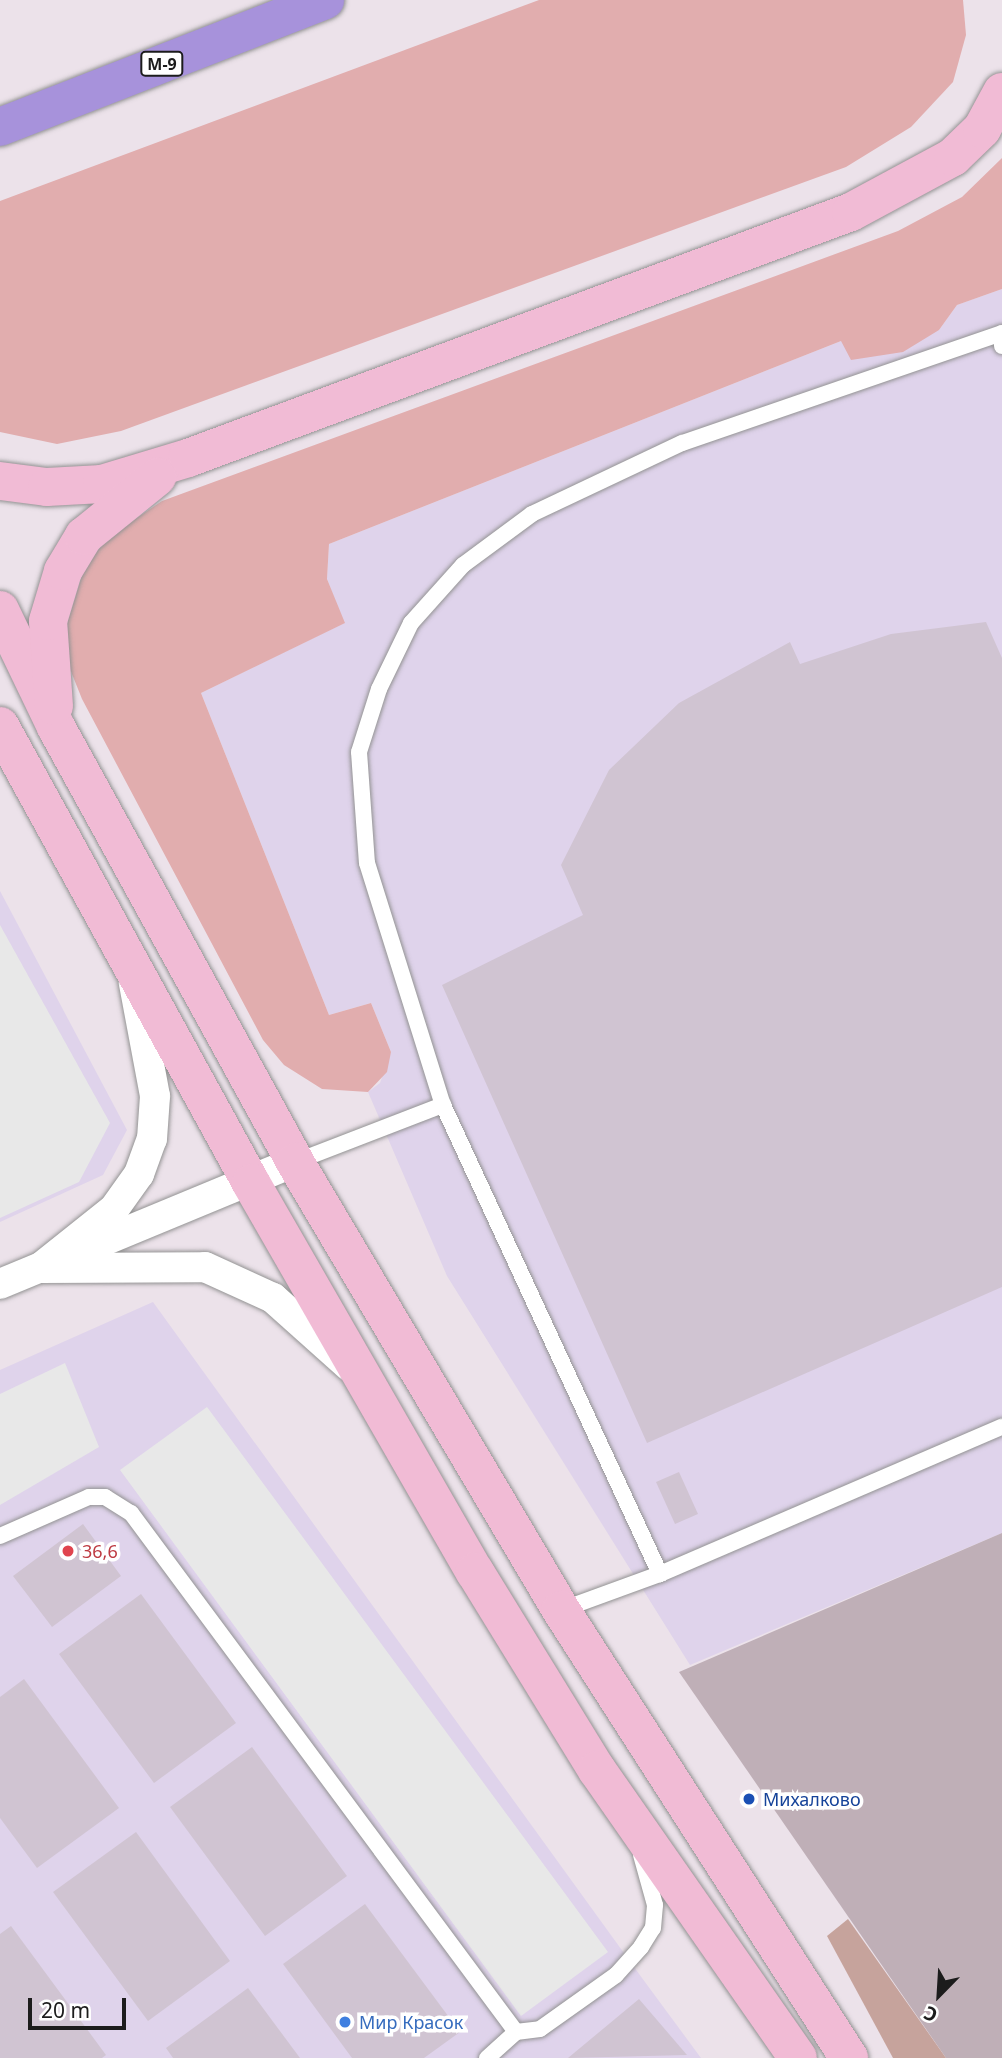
<!DOCTYPE html>
<meta charset="utf-8">
<style>
body{margin:0}
#map{position:relative;width:1002px;height:2058px;overflow:hidden;background:#ece2ea;font-family:"Noto Sans",sans-serif}
div>[style]{position:absolute}
[style*='--x']{left:calc(var(--x)*1px);top:calc(var(--y)*1px);width:calc(var(--w)*1px);rotate:calc(var(--a)*1deg)}
.commercial>*{inset:0;background:#dfd3eb}
.construction>*{inset:0;background:#bfafb7}
.grass>*{inset:0;background:#e1adae}
.forest>*{inset:0;background:#c6a39c}
.parking>*{inset:0;background:#e8e8e8}
.building>*{inset:0;background:#d0c4d2}
.roads{filter:drop-shadow(0 0 2px #939393) drop-shadow(0 0 2px #939393)}
.lane>*{height:16px;margin:-8px;padding:0 8px;transform-origin:8px;border-radius:8px;background:#fff}
.street>*{height:30px;margin:-15px;padding:0 15px;transform-origin:15px;border-radius:15px;background:#fff}
.secondary>*{height:38px;margin:-19px;padding:0 19px;transform-origin:19px;border-radius:19px;background:#f1bbd5}
.highway>*{height:38px;margin:-19px;padding:0 19px;transform-origin:19px;border-radius:19px;background:#a792db}
.dots>*{width:19px;height:19px;translate:-50% -50%;box-sizing:border-box;border:4px solid #fff;border-radius:50%}
span{translate:-50% -50%;white-space:nowrap;text-align:center;line-height:1.15;-webkit-text-stroke:7px #fff;paint-order:stroke}
.shield-label span{padding:2px 5px;background:#fff;border:2px solid;border-radius:5px;-webkit-text-stroke-width:0}
.shield-label{font-size:16px;color:#1c1c1c;font-weight:700}
.health-label{font-size:18px;color:#be3a42}
.left{translate:0 -50%;text-align:left}
.transit-label{font-size:18px;color:#164399}
.shop-label{font-size:18px;color:#366cbe}
.north{position:absolute;left:904px;top:1960px;width:70px;height:70px;-webkit-text-stroke:5px #fff;paint-order:stroke;rotate:204deg;font-size:19px;font-weight:700;line-height:28px;text-align:center;color:#1c1c1c}
.north::after{content:'';display:block;margin:auto;width:24px;height:32px;background:#1c1c1c;clip-path:polygon(50% 0,100% 100%,50% 72%,0 100%)}
.scale{position:absolute;left:28px;top:1998px;width:98px;height:32px;box-sizing:border-box;border:4px solid #1c1c1c;border-top:0;padding-left:9px;font-size:21px;line-height:24px;white-space:nowrap;color:#1c1c1c;-webkit-text-stroke:5px #fff;paint-order:stroke}
</style>
<div id="map">
<div class="commercial">
<div style="clip-path:polygon(1002px 289px,1002px 1533px,690px 1665px,447px 1276px,368px 1092px,380px 1083px,391px 1052px,371px 1003px,329px 1015px,201px 693px,344px 623px,327px 579px,329px 544px,841px 341px,939px 330px,957px 305px)"></div>
<div style="clip-path:polygon(0 891px,127px 1130px,103px 1175px,0 1222px)"></div>
<div style="clip-path:polygon(153px 1302px,642px 1978px,701px 2058px,0 2058px,0 1370px)"></div>
</div>
<div class="construction">
<div style="clip-path:polygon(1002px 1533px,1002px 2058px,946px 2058px,679px 1672px)"></div>
</div>
<div class="grass">
<div style="clip-path:polygon(539px 0,963px 0,966px 35px,953px 82px,911px 127px,846px 167px,121px 431px,57px 444px,0 432px,0 201px)"></div>
<div style="clip-path:polygon(1002px 158px,1002px 289px,957px 305px,939px 330px,903px 352px,851px 360px,841px 341px,329px 544px,327px 579px,345px 623px,201px 693px,329px 1015px,371px 1003px,391px 1052px,387px 1072px,368px 1092px,322px 1089px,284px 1065px,263px 1040px,82px 699px,68px 664px,66px 627px,85px 566px,110px 536px,162px 501px,898px 231px,962px 197px)"></div>
</div>
<div class="forest">
<div style="clip-path:polygon(848px 1919px,946px 2058px,893px 2058px,827px 1936px)"></div>
</div>
<div class="parking">
<div style="clip-path:polygon(0 925px,110px 1123px,79px 1182px,0 1218px)"></div>
<div style="clip-path:polygon(65px 1363px,99px 1447px,0 1505px,0 1394px)"></div>
<div style="clip-path:polygon(207px 1407px,608px 1952px,521px 2016px,120px 1470px)"></div>
</div>
<div class="building">
<div style="clip-path:polygon(986px 622px,1002px 658px,1002px 1287px,647px 1443px,442px 985px,583px 915px,561px 865px,609px 770px,679px 703px,790px 642px,800px 664px,891px 634px)"></div>
<div style="clip-path:polygon(679px 1472px,698px 1514px,675px 1524px,656px 1482px)"></div>
<div style="clip-path:polygon(83px 1524px,121px 1576px,52px 1627px,13px 1576px)"></div>
<div style="clip-path:polygon(141px 1594px,236px 1723px,154px 1783px,59px 1654px)"></div>
<div style="clip-path:polygon(24px 1679px,119px 1808px,37px 1868px,0 1818px,0 1697px)"></div>
<div style="clip-path:polygon(252px 1747px,347px 1876px,265px 1936px,170px 1807px)"></div>
<div style="clip-path:polygon(136px 1832px,230px 1961px,148px 2021px,53px 1892px)"></div>
<div style="clip-path:polygon(365px 1904px,460px 2032px,424px 2058px,352px 2058px,283px 1964px)"></div>
<div style="clip-path:polygon(11px 1926px,106px 2055px,102px 2058px,0 2058px,0 1934px)"></div>
<div style="clip-path:polygon(248px 1988px,300px 2058px,173px 2058px,166px 2048px)"></div>
<div style="clip-path:polygon(639px 1999px,687px 2055px,568px 2058px)"></div>
</div>
<div class="roads">
<div class="lane">
<div style="--x:1002;--y:346;--w:13;--a:-90"></div>
<div style="--x:1002;--y:333;--w:338;--a:161"></div>
<div style="--x:682;--y:443;--w:166;--a:154.7"></div>
<div style="--x:532;--y:514;--w:86;--a:143.5"></div>
<div style="--x:463;--y:565;--w:78;--a:131.9"></div>
<div style="--x:411;--y:623;--w:73;--a:115.9"></div>
<div style="--x:379;--y:689;--w:66;--a:107.6"></div>
<div style="--x:359;--y:752;--w:111;--a:85.9"></div>
<div style="--x:367;--y:863;--w:254;--a:72.6"></div>
<div style="--x:443;--y:1105;--w:517;--a:65.17"></div>
<div style="--x:660;--y:1574;--w:372;--a:-23.3"></div>
<div style="--x:295;--y:1162;--w:159;--a:-21.1"></div>
<div style="--x:0;--y:1536;--w:97;--a:-23.7"></div>
<div style="--x:89;--y:1497;--w:16;--a:0"></div>
<div style="--x:105;--y:1497;--w:31;--a:32"></div>
<div style="--x:131;--y:1513;--w:646;--a:53.43"></div>
<div style="--x:516;--y:2032;--w:39;--a:138"></div>
<div style="--x:561;--y:1610;--w:105;--a:-20"></div>
<div style="--x:516;--y:2032;--w:24;--a:-7"></div>
<div style="--x:540;--y:2029;--w:93;--a:-35.4"></div>
<div style="--x:616;--y:1975;--w:38;--a:-48"></div>
<div style="--x:641;--y:1947;--w:22;--a:-58"></div>
<div style="--x:653;--y:1928;--w:23;--a:-85"></div>
<div style="--x:655;--y:1905;--w:52;--a:-105.6"></div>
</div>
<div class="street">
<div style="--x:40;--y:1268;--w:165;--a:-0.3"></div>
<div style="--x:205;--y:1267;--w:75;--a:24.5"></div>
<div style="--x:273;--y:1298;--w:102;--a:41.8"></div>
<div style="--x:40;--y:1268;--w:95;--a:-38.6"></div>
<div style="--x:114;--y:1209;--w:43;--a:-54.5"></div>
<div style="--x:139;--y:1174;--w:37;--a:-70"></div>
<div style="--x:152;--y:1139;--w:43;--a:-86"></div>
<div style="--x:155;--y:1096;--w:114;--a:-100.6"></div>
<div style="--x:0;--y:1284;--w:319;--a:-22.5"></div>
</div>
<div class="secondary">
<div style="--x:0;--y:481;--w:47;--a:7.3"></div>
<div style="--x:47;--y:487;--w:55;--a:-3.1"></div>
<div style="--x:102;--y:484;--w:90;--a:-16.8"></div>
<div style="--x:188;--y:458;--w:707;--a:-20.36"></div>
<div style="--x:851;--y:212;--w:116;--a:-28.3"></div>
<div style="--x:953;--y:157;--w:40;--a:-44"></div>
<div style="--x:982;--y:129;--w:42;--a:-61.6"></div>
<div style="--x:0;--y:610;--w:130;--a:64.4"></div>
<div style="--x:56;--y:727;--w:496;--a:61.2"></div>
<div style="--x:295;--y:1162;--w:521;--a:59.3"></div>
<div style="--x:561;--y:1610;--w:533;--a:57.26"></div>
<div style="--x:54;--y:706;--w:85;--a:-94"></div>
<div style="--x:48;--y:621;--w:52;--a:-73.3"></div>
<div style="--x:63;--y:571;--w:41;--a:-59"></div>
<div style="--x:84;--y:536;--w:94;--a:-38.9"></div>
<div style="--x:0;--y:726;--w:521;--a:61.22"></div>
<div style="--x:251;--y:1183;--w:449;--a:60.1"></div>
<div style="--x:475;--y:1572;--w:233;--a:58.4"></div>
<div style="--x:597;--y:1770;--w:351;--a:55.1"></div>
</div>
<div class="highway">
<div style="--x:0;--y:127;--w:349;--a:-21.3"></div>
</div>
</div>
<div class="dots">
<div style="left:68px;top:1551px;background:#e0444e"></div>
<div style="left:749px;top:1799px;background:#1a4fb4"></div>
<div style="left:345px;top:2022px;background:#3f7fe0"></div>
</div>
<div class="shield-label">
<span style="left:162px;top:64px">М-9</span>
</div>
<div class="health-label">
<span class="left" style="left:82px;top:1551px">36,6</span>
</div>
<div class="transit-label">
<span class="left" style="left:763px;top:1799px">Михалково</span>
</div>
<div class="shop-label">
<span class="left" style="left:359px;top:2022px">Мир Красок</span>
</div>
<div class="north">С</div>
<div class="scale">20 m</div>
</div>
